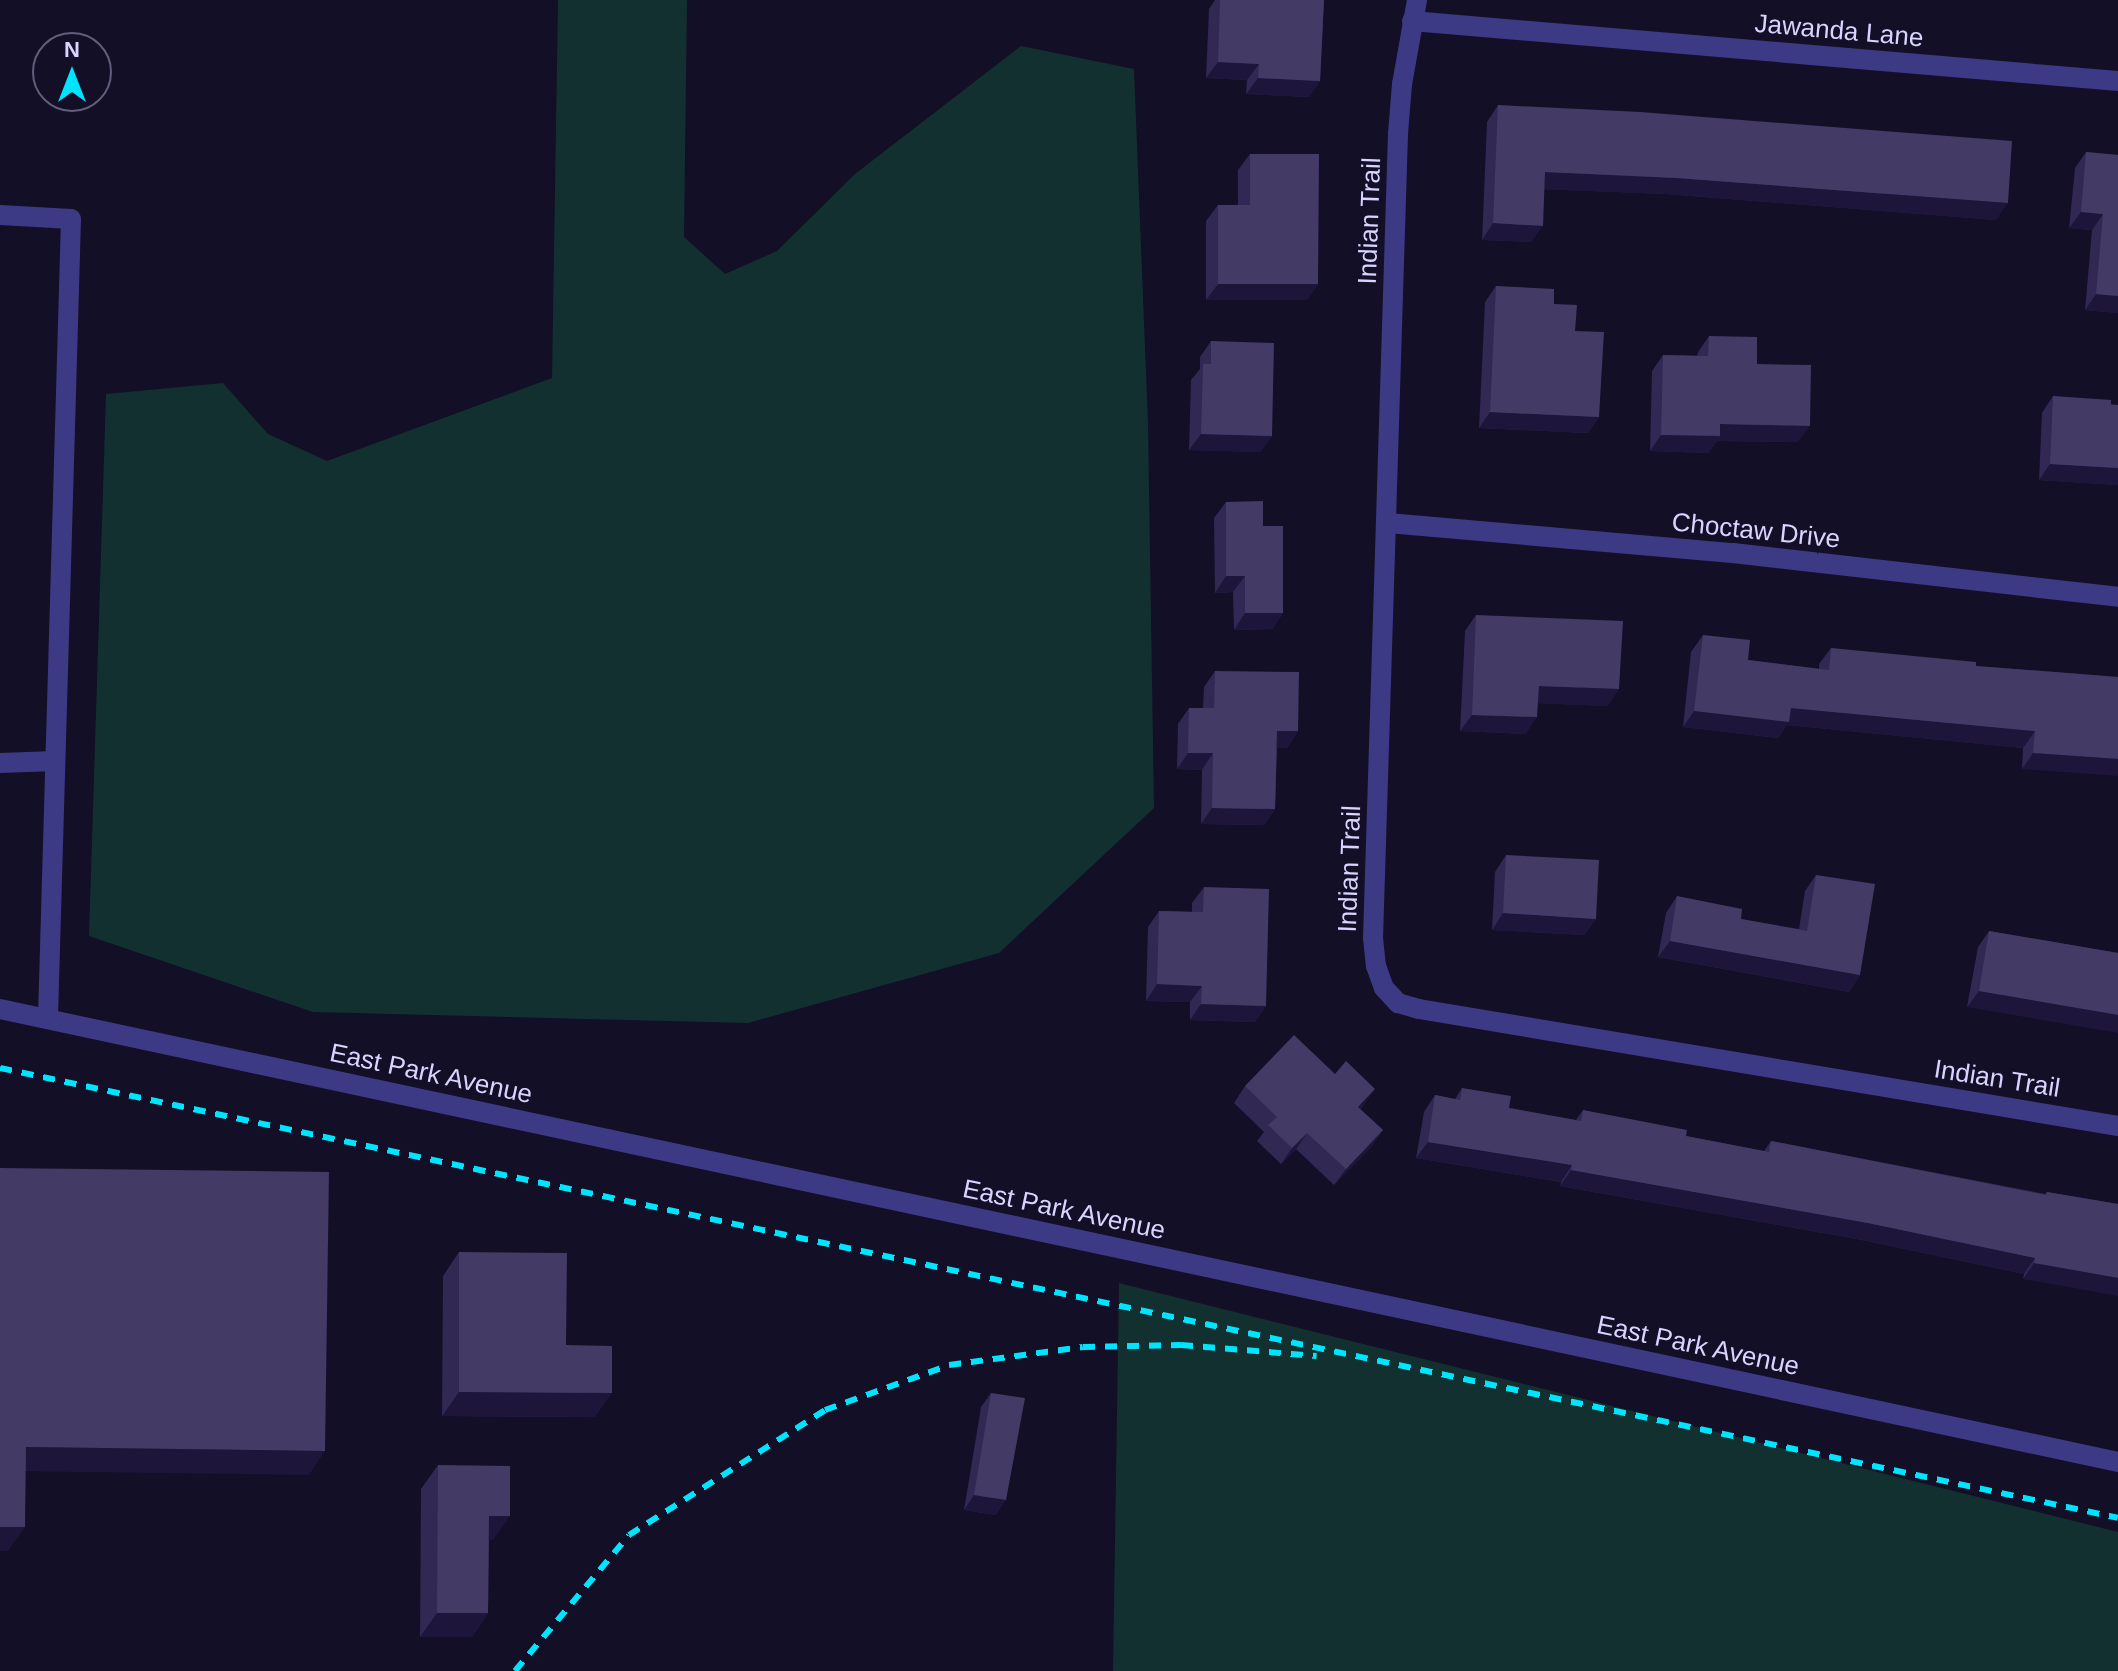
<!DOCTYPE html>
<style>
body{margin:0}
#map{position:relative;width:2118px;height:1671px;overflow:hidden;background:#130f26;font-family:Arial,sans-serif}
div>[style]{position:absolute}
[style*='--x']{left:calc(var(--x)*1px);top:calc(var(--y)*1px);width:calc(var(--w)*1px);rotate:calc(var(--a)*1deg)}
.green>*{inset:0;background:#12302f}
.minor>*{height:20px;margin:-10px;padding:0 10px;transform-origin:10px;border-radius:10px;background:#3d3a85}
.rail>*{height:6px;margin-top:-3px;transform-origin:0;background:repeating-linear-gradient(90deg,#00e5ff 0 12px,transparent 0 22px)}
.wall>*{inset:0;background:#312854}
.shaded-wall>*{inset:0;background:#1d163a}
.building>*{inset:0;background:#433a66}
span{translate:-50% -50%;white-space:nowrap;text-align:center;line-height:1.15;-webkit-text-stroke:6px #130f26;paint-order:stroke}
.street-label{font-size:26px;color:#d9d4ff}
.north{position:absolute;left:32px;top:32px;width:80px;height:80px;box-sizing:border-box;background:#130f26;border:2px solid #625e7d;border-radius:50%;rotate:0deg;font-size:22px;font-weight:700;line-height:32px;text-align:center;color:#d9d4ff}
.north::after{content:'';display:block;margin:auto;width:28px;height:36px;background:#00e5ff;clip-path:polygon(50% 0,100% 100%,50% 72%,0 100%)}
</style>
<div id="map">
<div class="green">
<div style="clip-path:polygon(558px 0,687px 0,684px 237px,725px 274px,777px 251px,855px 174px,1021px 46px,1134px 69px,1148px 423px,1154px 808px,999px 953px,748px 1023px,313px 1012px,89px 936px,106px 394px,223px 383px,268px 434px,327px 461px,552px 378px)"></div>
<div style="clip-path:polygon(1119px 1283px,2118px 1532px,2118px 1671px,1113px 1671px)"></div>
</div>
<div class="minor">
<div style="--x:1417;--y:0;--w:85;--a:100.1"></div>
<div style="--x:1402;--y:84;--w:50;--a:94.6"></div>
<div style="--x:1398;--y:134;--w:804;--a:91.78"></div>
<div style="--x:1373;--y:938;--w:28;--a:84"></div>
<div style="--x:1376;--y:966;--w:23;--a:70"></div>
<div style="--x:1384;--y:988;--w:21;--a:47"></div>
<div style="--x:1398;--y:1003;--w:22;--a:16"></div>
<div style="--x:1419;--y:1009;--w:709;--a:9.5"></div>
<div style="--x:1412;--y:21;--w:709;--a:4.86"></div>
<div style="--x:0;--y:215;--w:71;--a:3.2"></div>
<div style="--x:71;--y:219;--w:800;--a:91.65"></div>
<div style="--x:1388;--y:523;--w:346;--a:5"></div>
<div style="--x:1733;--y:553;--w:388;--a:6.5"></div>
<div style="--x:0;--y:763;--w:55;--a:-2.1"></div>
<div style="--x:0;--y:1009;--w:2166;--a:12.07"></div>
</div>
<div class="rail">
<div style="--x:0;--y:1068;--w:2165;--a:11.99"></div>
<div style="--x:515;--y:1671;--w:177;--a:-50"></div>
<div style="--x:629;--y:1535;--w:232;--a:-32.5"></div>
<div style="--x:825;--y:1410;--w:132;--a:-19.9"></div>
<div style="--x:949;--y:1365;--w:135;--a:-7.7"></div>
<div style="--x:1083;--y:1347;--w:98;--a:-1.2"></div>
<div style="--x:1181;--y:1345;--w:136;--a:4.6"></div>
</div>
<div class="wall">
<div style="clip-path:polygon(1215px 0,1324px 0,1320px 81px,1309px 97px,1246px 94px,1247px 80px,1206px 78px,1209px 9px)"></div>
<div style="clip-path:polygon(1498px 105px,1996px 220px,1666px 194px,1544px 189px,1531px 242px,1482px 240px,1487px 122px)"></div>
<div style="clip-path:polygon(2086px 152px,2118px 155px,2118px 313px,2085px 310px,2092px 230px,2069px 228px,2075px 168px)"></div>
<div style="clip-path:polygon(1250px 154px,1318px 284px,1307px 300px,1206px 300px,1206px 221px,1218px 205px,1238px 205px,1238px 170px)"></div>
<div style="clip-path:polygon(1496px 286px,1554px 304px,1575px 331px,1599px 417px,1588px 433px,1479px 428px,1485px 302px)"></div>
<div style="clip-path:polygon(1709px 336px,1757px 364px,1798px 442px,1717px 441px,1708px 453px,1650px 451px,1652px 371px,1663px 355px,1697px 356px,1698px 352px)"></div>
<div style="clip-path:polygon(1211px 341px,1272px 436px,1260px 452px,1189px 450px,1191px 380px,1200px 369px,1200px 357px)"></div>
<div style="clip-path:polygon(2053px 396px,2118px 405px,2118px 485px,2039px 480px,2042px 413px)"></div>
<div style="clip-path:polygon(1226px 502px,1263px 526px,1283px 613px,1272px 629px,1234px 630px,1233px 592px,1215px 593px,1214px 518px)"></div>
<div style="clip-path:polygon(1476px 615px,1608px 706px,1538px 703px,1526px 734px,1460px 731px,1465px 631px)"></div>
<div style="clip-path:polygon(1703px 635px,1748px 660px,1819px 669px,1819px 664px,1831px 648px,1976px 666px,2118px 677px,2022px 769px,2023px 748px,1787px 725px,1778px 738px,1683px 727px,1691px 652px)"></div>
<div style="clip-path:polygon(1215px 671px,1298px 731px,1287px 748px,1277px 748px,1275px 809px,1264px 825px,1201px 824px,1202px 770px,1177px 769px,1178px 724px,1189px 708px,1203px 708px,1204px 687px)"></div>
<div style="clip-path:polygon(1506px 855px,1596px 919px,1584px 935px,1492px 930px,1495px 872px)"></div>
<div style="clip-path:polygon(1816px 875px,1860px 975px,1849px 992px,1658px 957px,1666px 913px,1677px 896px,1741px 919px,1799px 929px,1805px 891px)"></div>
<div style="clip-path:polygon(1204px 887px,1266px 1006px,1255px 1022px,1190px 1020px,1190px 1002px,1146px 1001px,1148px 927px,1159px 911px,1192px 912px,1192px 903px)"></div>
<div style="clip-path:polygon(1989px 931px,2118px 953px,1967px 1007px,1978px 947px)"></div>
<div style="clip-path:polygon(1245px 1086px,1364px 1105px,1360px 1109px,1383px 1130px,1371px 1147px,1334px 1185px,1296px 1149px,1281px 1164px,1257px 1141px,1264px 1132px,1234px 1103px)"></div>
<div style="clip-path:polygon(1462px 1088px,1509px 1108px,1576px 1120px,1583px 1110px,1686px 1136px,1764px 1151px,1771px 1141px,2045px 1194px,2047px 1192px,2118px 1204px,2023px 1279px,2024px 1274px,1857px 1239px,1560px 1186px,1561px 1182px,1416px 1158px,1424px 1112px,1435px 1095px,1455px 1099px)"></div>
<div style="clip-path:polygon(459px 1252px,566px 1345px,595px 1417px,442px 1416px,443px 1276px)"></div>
<div style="clip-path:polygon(991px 1393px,996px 1515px,964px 1510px,981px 1407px)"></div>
<div style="clip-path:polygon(438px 1465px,493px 1540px,489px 1540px,488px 1613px,472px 1637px,420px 1637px,421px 1489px)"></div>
</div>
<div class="shaded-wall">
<div style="clip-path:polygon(1218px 62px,1259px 64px,1247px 80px,1206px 78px)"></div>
<div style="clip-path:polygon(1258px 78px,1320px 81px,1309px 97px,1246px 94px)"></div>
<div style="clip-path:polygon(1545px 172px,1677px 178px,2008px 203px,1996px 220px,1666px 194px,1533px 189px)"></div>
<div style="clip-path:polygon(2081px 212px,2103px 214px,2092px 230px,2069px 228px)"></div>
<div style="clip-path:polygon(1493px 223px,1543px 226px,1531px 242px,1482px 240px)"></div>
<div style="clip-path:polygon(1218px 284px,1318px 284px,1307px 300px,1206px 300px)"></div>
<div style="clip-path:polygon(2096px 294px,2118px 296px,2118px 313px,2085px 310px)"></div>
<div style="clip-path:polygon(1490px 412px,1599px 417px,1588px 433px,1479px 428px)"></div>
<div style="clip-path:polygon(1720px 424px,1810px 426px,1798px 442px,1717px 441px,1708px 453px,1650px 451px,1661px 435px)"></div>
<div style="clip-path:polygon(1201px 434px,1272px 436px,1260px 452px,1189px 450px)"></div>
<div style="clip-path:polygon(2050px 464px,2118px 468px,2118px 485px,2039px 480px)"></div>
<div style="clip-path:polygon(1226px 576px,1245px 576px,1233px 592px,1215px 593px)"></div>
<div style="clip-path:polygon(1245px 613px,1283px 613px,1272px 629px,1234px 630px)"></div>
<div style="clip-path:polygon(1539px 686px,1619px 689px,1608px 706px,1528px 703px)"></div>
<div style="clip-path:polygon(1791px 708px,2035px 731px,2023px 748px,1787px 725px,1778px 738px,1683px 727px,1694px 711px)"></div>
<div style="clip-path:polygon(1472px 715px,1537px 717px,1526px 734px,1460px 731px)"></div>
<div style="clip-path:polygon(1277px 731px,1298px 731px,1287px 748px,1265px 748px)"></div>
<div style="clip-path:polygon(1188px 753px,1213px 753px,1202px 770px,1177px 769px)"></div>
<div style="clip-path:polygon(2033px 753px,2118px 759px,2118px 776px,2022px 769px)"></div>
<div style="clip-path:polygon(1212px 808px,1275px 809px,1264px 825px,1201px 824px)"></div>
<div style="clip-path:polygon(1503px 913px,1596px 919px,1584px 935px,1492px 930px)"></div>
<div style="clip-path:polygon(1670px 941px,1860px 975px,1849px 992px,1658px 957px)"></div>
<div style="clip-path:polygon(1157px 984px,1202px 986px,1190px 1002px,1146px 1001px)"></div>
<div style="clip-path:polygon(1979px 991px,2118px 1015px,2118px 1033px,1967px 1007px)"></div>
<div style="clip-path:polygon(1201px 1004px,1266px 1006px,1255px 1022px,1190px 1020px)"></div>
<div style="clip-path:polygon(1375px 1089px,1364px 1105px,1346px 1123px,1358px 1107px)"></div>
<div style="clip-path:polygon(1383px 1130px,1371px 1147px,1334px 1185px,1346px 1169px)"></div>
<div style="clip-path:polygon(1307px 1133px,1296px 1149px,1281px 1164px,1292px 1148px)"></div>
<div style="clip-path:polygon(1428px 1142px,1572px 1165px,1561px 1182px,1416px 1158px)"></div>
<div style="clip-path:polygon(1571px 1170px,1868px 1223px,2035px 1258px,2024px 1274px,1857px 1239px,1560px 1186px)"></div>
<div style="clip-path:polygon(2034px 1263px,2118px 1278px,2118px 1296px,2023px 1279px)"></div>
<div style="clip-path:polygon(459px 1392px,612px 1393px,595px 1417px,442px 1416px)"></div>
<div style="clip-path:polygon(26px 1447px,325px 1451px,309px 1475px,9px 1471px)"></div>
<div style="clip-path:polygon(974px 1495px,1006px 1500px,996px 1515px,964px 1510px)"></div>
<div style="clip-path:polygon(489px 1516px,510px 1516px,493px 1540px,472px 1540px)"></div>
<div style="clip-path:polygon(0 1527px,25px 1527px,8px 1551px,0 1551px)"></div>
<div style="clip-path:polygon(437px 1613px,488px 1613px,472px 1637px,420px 1637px)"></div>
</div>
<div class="building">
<div style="clip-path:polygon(1220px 0,1324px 0,1320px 81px,1258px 78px,1259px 64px,1218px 62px)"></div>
<div style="clip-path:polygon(1498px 105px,1640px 112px,2012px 141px,2008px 203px,1677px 178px,1545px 172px,1543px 226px,1493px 223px)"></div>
<div style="clip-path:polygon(2086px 152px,2118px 155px,2118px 296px,2096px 294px,2103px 214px,2081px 212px)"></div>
<div style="clip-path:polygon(1250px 154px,1319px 154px,1318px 284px,1218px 284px,1218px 205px,1250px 205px)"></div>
<div style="clip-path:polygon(1496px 286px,1554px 289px,1554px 304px,1577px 305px,1575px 331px,1604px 332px,1599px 417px,1490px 412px)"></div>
<div style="clip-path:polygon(1709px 336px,1757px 337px,1757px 364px,1811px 365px,1810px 426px,1720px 424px,1720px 436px,1661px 435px,1663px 355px,1708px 356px)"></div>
<div style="clip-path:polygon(1211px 341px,1274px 343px,1272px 436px,1201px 434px,1203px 364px,1211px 364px)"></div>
<div style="clip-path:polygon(2053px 396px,2111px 400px,2111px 405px,2118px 405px,2118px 468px,2050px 464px)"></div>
<div style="clip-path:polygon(1263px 501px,1263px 526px,1283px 526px,1283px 613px,1245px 613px,1245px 576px,1226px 576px,1226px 502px)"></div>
<div style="clip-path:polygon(1476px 615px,1623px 621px,1619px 689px,1539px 686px,1537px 717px,1472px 715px)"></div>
<div style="clip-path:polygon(1703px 635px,1750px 640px,1748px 660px,1829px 670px,1831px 648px,1976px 662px,1976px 666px,2118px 677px,2118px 759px,2033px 753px,2035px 731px,1791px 708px,1789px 722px,1694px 711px)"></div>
<div style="clip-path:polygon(1215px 671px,1299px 672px,1298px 731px,1277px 731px,1275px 809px,1212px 808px,1213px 753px,1188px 753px,1189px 708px,1214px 708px)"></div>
<div style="clip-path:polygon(1506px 855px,1599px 860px,1596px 919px,1503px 913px)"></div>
<div style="clip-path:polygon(1816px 875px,1875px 884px,1860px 975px,1670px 941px,1677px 896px,1742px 909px,1741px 919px,1807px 931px)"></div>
<div style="clip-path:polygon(1204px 887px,1269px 889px,1266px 1006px,1201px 1004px,1202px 986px,1157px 984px,1159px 911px,1203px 912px)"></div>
<div style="clip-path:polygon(1989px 931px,2118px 953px,2118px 1015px,1979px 991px)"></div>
<div style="clip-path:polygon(1294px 1035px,1335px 1074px,1346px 1061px,1375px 1089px,1358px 1107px,1383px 1130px,1346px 1169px,1307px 1133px,1292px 1148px,1268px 1125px,1277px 1117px,1245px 1086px)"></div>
<div style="clip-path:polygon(1462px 1088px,1511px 1096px,1509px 1108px,1581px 1121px,1583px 1110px,1687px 1130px,1686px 1136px,1769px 1152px,1771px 1141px,2046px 1195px,2047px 1192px,2118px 1204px,2118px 1278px,2034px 1263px,2035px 1258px,1868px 1223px,1571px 1170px,1572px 1165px,1428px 1142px,1435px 1095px,1460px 1100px)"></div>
<div style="clip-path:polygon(0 1168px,329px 1172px,325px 1451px,26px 1447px,25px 1527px,0 1527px)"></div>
<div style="clip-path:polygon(459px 1252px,567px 1253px,566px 1345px,612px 1346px,612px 1393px,459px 1392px)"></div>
<div style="clip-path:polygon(991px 1393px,1025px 1398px,1006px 1500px,974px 1495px)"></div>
<div style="clip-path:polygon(438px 1465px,510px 1466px,510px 1516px,489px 1516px,488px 1613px,437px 1613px)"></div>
</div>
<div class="street-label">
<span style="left:1839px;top:31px;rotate:5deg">Jawanda Lane</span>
<span style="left:1370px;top:221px;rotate:-88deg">Indian Trail</span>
<span style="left:1756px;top:531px;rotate:6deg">Choctaw Drive</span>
<span style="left:1350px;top:869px;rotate:-88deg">Indian Trail</span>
<span style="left:431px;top:1074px;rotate:12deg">East Park Avenue</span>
<span style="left:1997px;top:1079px;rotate:9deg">Indian Trail</span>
<span style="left:1064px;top:1210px;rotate:12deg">East Park Avenue</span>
<span style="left:1698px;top:1346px;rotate:12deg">East Park Avenue</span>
</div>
<div class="north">N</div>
</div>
